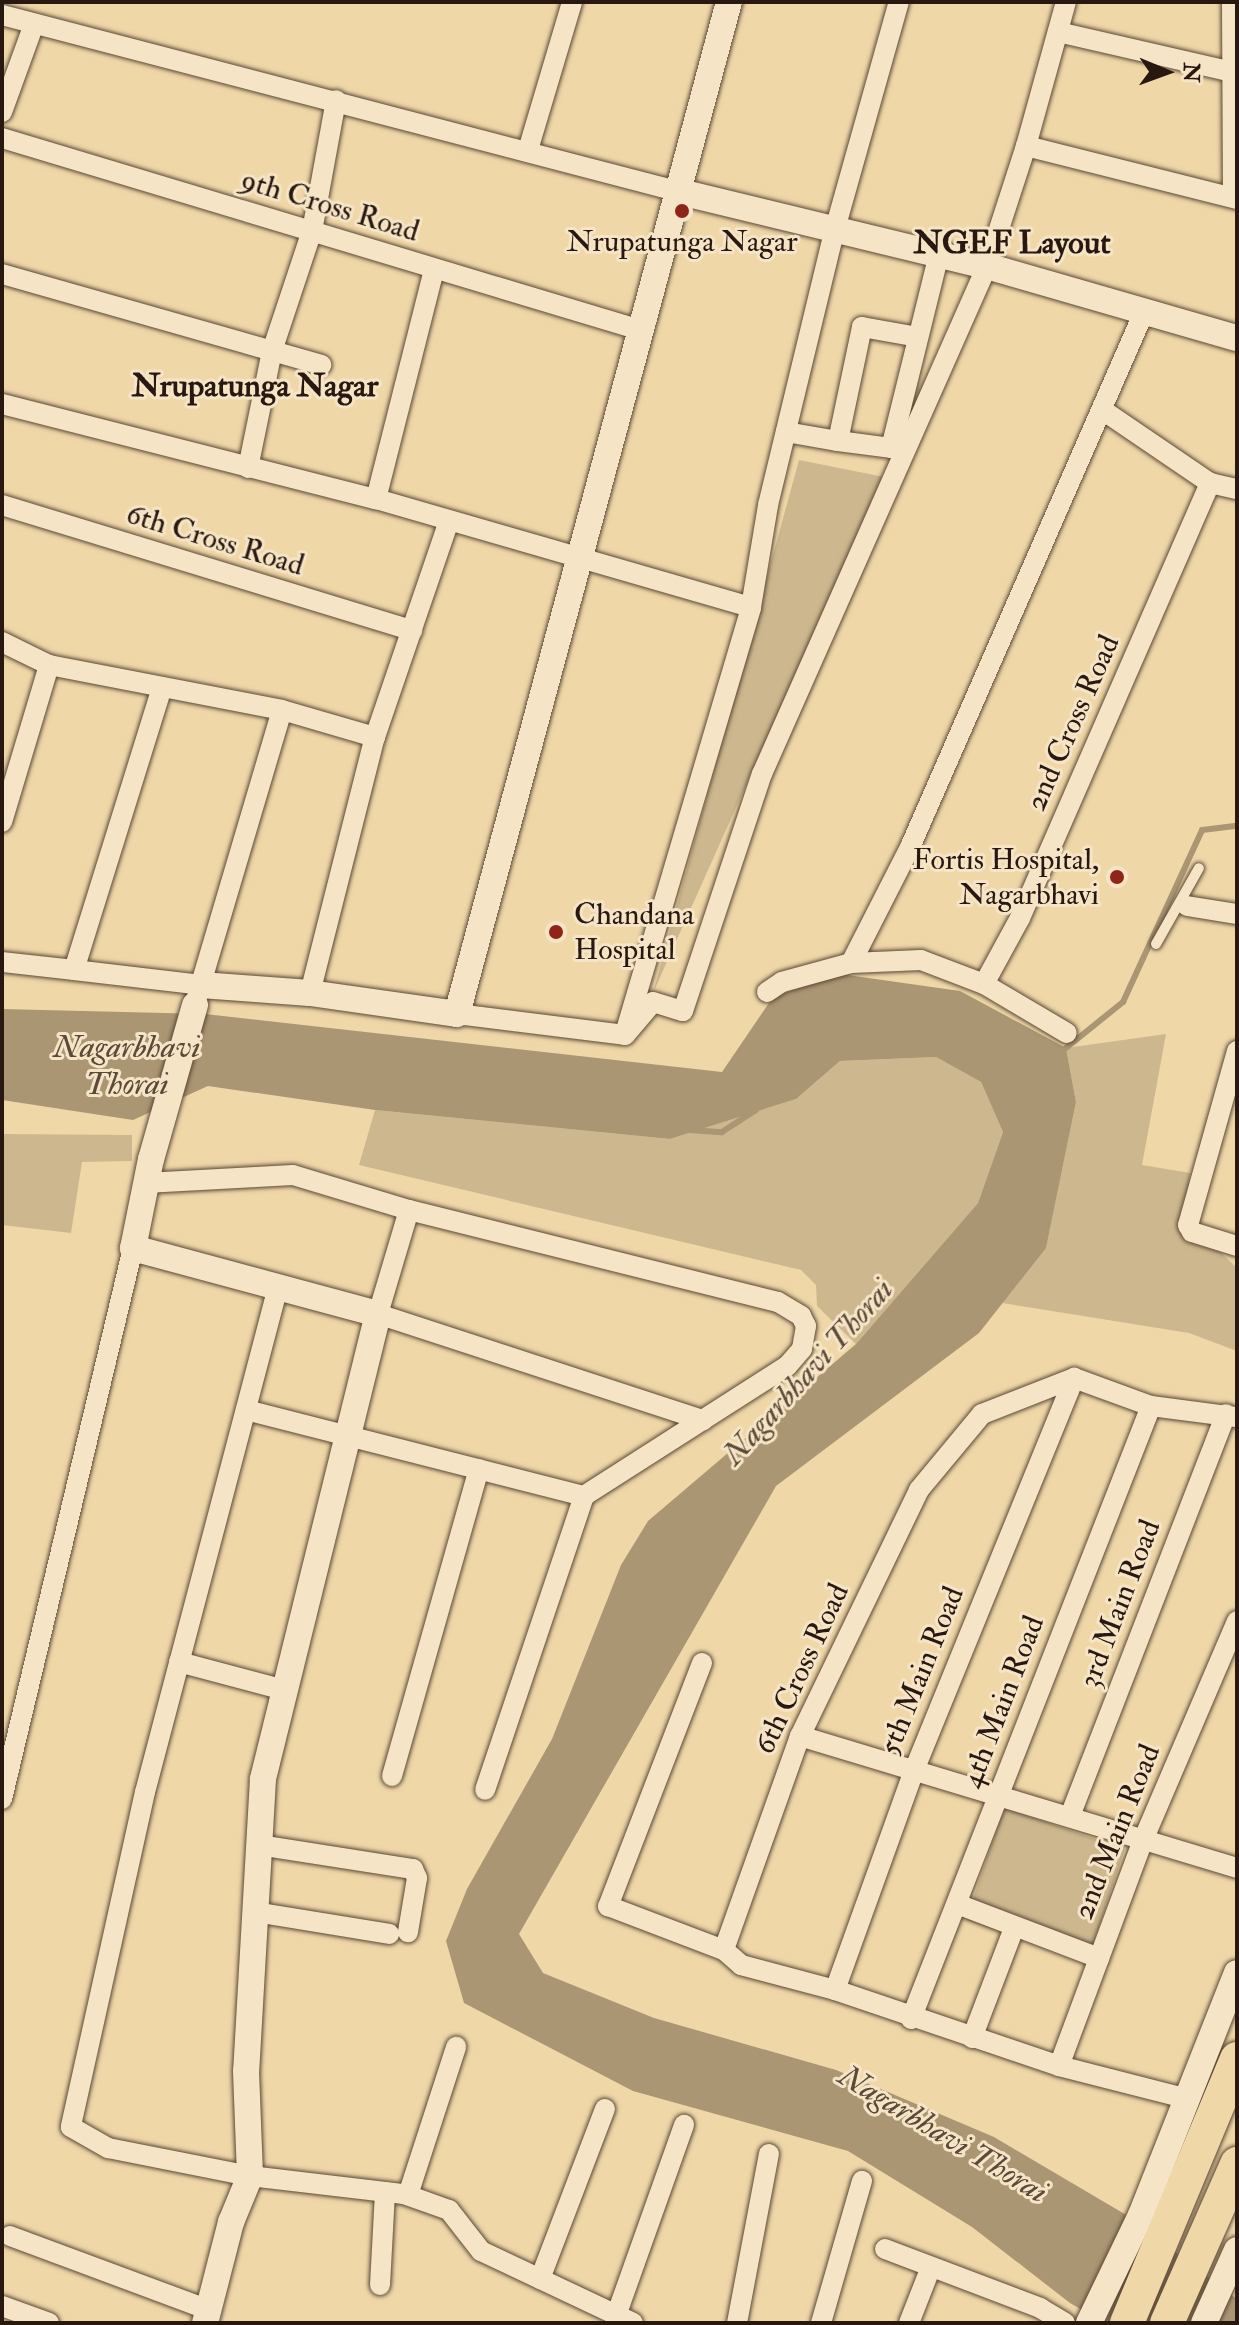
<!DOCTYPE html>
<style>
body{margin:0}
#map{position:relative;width:1239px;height:2325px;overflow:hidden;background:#efd7a8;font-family:"IM FELL Double Pica",serif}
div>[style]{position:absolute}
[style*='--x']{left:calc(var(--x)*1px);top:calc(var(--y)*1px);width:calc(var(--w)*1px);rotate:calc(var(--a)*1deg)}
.green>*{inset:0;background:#cdb78e}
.water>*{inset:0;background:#ab9674}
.stream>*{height:6px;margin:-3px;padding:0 3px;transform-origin:3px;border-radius:3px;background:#ab9674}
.roads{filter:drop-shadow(0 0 2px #5a4836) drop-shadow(0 0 2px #5a4836)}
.service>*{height:10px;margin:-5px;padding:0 5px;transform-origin:5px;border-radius:5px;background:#f5e5c6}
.minor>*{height:20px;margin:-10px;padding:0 10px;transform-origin:10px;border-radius:10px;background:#f5e5c6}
.tertiary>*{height:26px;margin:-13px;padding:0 13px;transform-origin:13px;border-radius:13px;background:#f5e5c6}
.trunk>*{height:34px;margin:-17px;padding:0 17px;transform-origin:17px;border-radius:17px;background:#efd7a8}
.dots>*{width:22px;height:22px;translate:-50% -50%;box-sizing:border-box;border:4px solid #f5e5c6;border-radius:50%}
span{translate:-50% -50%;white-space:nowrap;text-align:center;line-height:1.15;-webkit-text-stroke:6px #f5e5c6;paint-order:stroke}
.street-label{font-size:30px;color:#281810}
.poi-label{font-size:30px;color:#281810}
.right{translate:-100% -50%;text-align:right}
.left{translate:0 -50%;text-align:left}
.neighbourhood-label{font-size:32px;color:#281810;font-weight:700}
.water-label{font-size:32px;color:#5c4a38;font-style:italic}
.frame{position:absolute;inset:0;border:4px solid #281810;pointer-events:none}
.north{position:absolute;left:1127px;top:32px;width:80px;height:80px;-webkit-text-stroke:6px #f5e5c6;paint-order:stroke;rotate:91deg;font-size:22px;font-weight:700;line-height:32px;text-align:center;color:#281810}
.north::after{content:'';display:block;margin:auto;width:28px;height:36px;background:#281810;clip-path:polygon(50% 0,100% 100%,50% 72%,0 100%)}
</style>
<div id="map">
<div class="green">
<div style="clip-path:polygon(799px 460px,884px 477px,653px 993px)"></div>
<div style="clip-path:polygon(1166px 1034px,1142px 1165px,1190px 1173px,1186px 1219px,1237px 1268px,1237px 1351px,1189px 1333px,1002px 1303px,1046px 1247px,1076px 1102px,1066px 1048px)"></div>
<div style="clip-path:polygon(936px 1057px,981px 1082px,1003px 1132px,978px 1203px,856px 1344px,817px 1306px,816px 1285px,801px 1270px,359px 1165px,375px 1110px,670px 1139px,796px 1099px,840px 1061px)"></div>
<div style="clip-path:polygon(2px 1134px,132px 1135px,132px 1161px,82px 1162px,71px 1233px,2px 1225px)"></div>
<div style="clip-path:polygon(1004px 1808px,1125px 1849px,1087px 1962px,966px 1920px)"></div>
</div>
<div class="water">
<div style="clip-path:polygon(840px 974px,960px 991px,1066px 1048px,1076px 1102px,1046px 1248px,979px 1333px,776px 1486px,519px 1934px,543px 1973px,654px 2018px,836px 2070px,994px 2137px,1128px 2216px,1237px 2299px,1237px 2323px,1105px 2323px,1070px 2303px,972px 2227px,848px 2151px,633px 2091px,464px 2003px,446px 1941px,467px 1889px,552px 1739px,621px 1565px,648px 1521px,856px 1344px,978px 1203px,1003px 1132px,981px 1082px,936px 1057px,840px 1061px,796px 1099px,670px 1139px,375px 1110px,208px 1086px,133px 1120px,2px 1100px,2px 1009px,205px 1014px,722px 1072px,773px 997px)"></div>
</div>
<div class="stream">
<div style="--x:1061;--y:1052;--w:80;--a:-38.9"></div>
<div style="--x:1123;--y:1002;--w:189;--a:-65.3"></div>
<div style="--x:1202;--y:830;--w:35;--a:-7"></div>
<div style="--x:690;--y:1130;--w:32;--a:4"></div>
<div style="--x:722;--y:1132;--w:40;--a:-32.9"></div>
</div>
<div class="roads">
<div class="service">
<div style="--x:1156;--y:944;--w:87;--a:-60.5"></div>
</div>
<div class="minor">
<div style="--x:1232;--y:2;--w:195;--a:89.7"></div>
<div style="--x:2;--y:15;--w:697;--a:14.63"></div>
<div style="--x:1058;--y:32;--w:179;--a:12.9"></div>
<div style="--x:2;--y:112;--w:94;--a:-70"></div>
<div style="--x:2;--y:138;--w:666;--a:16.75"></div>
<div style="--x:1026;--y:146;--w:149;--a:-74.5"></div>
<div style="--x:528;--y:150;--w:154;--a:-73.4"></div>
<div style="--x:2;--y:274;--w:332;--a:15.9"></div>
<div style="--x:918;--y:337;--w:57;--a:-169.9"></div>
<div style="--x:862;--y:327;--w:116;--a:101.9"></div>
<div style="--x:838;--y:441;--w:53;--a:7.5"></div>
<div style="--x:891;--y:448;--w:200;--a:-76.1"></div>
<div style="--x:2;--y:404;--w:386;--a:14.3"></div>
<div style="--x:376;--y:499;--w:390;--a:16.1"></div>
<div style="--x:1104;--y:411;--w:128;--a:34.2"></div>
<div style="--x:1210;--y:483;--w:28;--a:13"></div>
<div style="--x:786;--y:432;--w:53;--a:9.8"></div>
<div style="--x:248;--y:468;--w:119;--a:-78.4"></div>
<div style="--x:272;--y:351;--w:126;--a:-71.6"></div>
<div style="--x:312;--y:231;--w:133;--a:-79.6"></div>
<div style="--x:376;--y:499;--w:237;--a:-75.8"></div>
<div style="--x:2;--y:505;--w:429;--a:17"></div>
<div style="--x:2;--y:642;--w:52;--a:26.1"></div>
<div style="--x:49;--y:665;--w:237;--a:10.9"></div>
<div style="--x:282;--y:710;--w:97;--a:16.2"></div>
<div style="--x:2;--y:822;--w:164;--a:-73.3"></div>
<div style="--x:1187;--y:906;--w:51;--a:9.1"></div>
<div style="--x:2;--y:962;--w:72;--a:6.3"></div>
<div style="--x:74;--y:970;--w:296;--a:-72.7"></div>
<div style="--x:851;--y:963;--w:132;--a:-63"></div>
<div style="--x:911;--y:845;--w:582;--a:-66.39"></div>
<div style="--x:74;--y:970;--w:128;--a:6.7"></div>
<div style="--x:984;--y:984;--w:75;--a:-61.4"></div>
<div style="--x:1020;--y:918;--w:475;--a:-66.4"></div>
<div style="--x:767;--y:992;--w:18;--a:-34"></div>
<div style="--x:782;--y:982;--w:72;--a:-15.4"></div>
<div style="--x:851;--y:963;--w:70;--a:-2.5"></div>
<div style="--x:921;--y:960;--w:67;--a:20.9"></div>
<div style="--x:984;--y:984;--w:96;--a:30.6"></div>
<div style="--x:310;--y:993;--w:264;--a:-75.8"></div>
<div style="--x:375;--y:737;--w:228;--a:-71.1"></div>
<div style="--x:197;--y:997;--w:299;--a:-73.5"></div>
<div style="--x:457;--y:1014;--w:169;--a:7.1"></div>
<div style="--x:626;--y:1030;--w:441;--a:-73.5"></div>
<div style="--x:751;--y:607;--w:103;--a:-80.5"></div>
<div style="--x:768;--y:505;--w:284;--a:-76.4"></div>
<div style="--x:835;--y:229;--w:236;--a:-74.3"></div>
<div style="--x:625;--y:1035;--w:43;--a:-49.7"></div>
<div style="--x:653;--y:1002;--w:31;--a:17"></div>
<div style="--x:683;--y:1011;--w:250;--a:-71.6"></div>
<div style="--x:762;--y:774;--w:556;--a:-66.11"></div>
<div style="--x:987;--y:266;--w:126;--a:-72"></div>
<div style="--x:1026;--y:146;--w:218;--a:14.1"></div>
<div style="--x:1237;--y:1051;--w:181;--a:105.7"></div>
<div style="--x:1188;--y:1225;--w:8;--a:60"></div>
<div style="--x:1192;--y:1232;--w:47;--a:17.3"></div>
<div style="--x:145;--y:1183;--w:148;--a:-3.1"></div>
<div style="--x:293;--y:1175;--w:121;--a:16.8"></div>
<div style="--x:409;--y:1210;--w:380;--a:14"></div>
<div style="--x:778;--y:1302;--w:27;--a:31"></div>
<div style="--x:801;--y:1316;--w:11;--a:63"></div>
<div style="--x:806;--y:1326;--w:23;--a:100"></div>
<div style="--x:802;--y:1349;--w:23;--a:131"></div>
<div style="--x:787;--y:1366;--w:241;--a:147.4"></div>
<div style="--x:584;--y:1496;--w:310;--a:108.6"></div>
<div style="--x:409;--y:1210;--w:109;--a:106.6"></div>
<div style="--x:378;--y:1314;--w:342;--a:18.1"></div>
<div style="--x:278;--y:1287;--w:522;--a:104.75"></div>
<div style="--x:145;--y:1792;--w:343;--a:102.5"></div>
<div style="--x:71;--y:2127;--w:43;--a:29.6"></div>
<div style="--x:108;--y:2148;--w:145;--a:11.2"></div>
<div style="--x:250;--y:2176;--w:155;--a:6.7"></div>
<div style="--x:404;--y:2194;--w:48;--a:19.6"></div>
<div style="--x:449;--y:2210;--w:52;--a:52"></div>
<div style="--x:481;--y:2251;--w:168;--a:25.3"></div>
<div style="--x:1074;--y:1378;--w:99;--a:158.6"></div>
<div style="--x:982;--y:1414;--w:99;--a:129.7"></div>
<div style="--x:919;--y:1490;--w:273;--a:115.8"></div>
<div style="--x:800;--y:1736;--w:227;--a:109.6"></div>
<div style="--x:724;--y:1950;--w:23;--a:41"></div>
<div style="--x:741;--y:1965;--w:97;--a:14.9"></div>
<div style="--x:835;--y:1990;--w:237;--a:18.7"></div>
<div style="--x:1059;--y:2066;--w:133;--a:14.3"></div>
<div style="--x:1074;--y:1378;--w:82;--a:20"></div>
<div style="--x:1151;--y:1406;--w:86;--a:7.4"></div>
<div style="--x:246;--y:1410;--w:349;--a:14.3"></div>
<div style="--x:179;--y:1662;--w:109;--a:14.9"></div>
<div style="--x:702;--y:1663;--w:261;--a:111.1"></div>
<div style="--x:608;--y:1906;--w:124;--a:20.8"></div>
<div style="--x:800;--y:1736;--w:457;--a:16.8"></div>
<div style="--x:392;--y:1776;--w:319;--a:-74.2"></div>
<div style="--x:2;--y:1799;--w:566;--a:-76.63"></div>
<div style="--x:1070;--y:1816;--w:431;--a:-68.8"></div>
<div style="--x:259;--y:1845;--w:156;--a:8.9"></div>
<div style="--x:413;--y:1869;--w:10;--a:66"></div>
<div style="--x:417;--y:1878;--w:55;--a:99.5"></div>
<div style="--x:957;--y:1904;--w:152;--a:20.8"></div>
<div style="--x:255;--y:1912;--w:136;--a:9.3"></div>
<div style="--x:835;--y:1990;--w:231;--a:-70.2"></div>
<div style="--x:913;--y:1773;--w:427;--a:-67.8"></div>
<div style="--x:911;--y:2019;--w:658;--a:-68.62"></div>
<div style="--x:972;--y:2038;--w:118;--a:-69.1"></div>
<div style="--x:1059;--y:2066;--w:243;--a:-69.6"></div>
<div style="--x:1144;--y:1838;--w:236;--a:-66.8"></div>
<div style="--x:408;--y:2195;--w:156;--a:-72"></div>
<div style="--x:10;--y:2236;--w:212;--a:20.4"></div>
<div style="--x:885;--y:2249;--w:166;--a:20.8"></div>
<div style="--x:1040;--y:2308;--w:29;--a:31"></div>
<div style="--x:540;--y:2279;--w:182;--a:-69.1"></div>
<div style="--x:380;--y:2285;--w:93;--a:-86.9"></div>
<div style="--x:2;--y:2306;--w:50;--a:19.9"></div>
<div style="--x:616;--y:2316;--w:203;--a:-70.4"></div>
<div style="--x:737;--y:2323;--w:172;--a:-79.3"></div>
<div style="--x:821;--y:2323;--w:148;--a:-73.9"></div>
<div style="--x:909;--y:2323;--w:60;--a:-68.6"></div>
</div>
<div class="tertiary">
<div style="--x:676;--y:191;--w:320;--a:13.6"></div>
<div style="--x:987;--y:266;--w:260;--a:16.1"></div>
<div style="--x:201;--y:985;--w:109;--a:4.2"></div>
<div style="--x:310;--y:993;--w:148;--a:8.1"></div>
<div style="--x:457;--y:1014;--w:1048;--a:-74.96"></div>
<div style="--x:195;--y:1005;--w:160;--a:105.9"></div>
<div style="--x:151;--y:1159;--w:91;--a:101.4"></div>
<div style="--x:133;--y:1248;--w:254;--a:15.1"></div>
<div style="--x:378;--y:1314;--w:479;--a:103.9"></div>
<div style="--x:263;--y:1779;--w:292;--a:93.3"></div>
<div style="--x:246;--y:2071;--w:105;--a:87.8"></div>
<div style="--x:250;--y:2176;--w:50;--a:112.4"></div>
<div style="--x:231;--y:2222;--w:104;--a:104.4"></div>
<div style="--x:1089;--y:2323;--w:120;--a:-64.3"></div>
<div style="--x:1141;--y:2215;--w:260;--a:-68.4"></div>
<div style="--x:1204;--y:2323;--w:80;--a:-65.7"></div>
</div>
<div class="trunk">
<div style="--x:1127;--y:2323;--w:286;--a:-67.4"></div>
<div style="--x:1167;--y:2323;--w:174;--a:-66.2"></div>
</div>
</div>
<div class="dots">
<div style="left:682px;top:211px;background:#8f2418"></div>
<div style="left:1117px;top:877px;background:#8f2418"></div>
<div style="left:556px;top:932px;background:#8f2418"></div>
</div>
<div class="street-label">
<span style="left:330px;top:206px;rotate:17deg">9th Cross Road</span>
<span style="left:215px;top:540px;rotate:17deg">6th Cross Road</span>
<span style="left:1073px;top:723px;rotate:-66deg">2nd Cross Road</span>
<span style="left:1120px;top:1604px;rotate:-69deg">3rd Main Road</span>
<span style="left:802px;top:1669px;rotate:-65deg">6th Cross Road</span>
<span style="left:922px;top:1671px;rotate:-68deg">5th Main Road</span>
<span style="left:1003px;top:1702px;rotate:-69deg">4th Main Road</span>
<span style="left:1117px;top:1832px;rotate:-68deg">2nd Main Road</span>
</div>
<div class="poi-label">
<span style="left:682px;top:242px">Nrupatunga Nagar</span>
<span class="right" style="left:1099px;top:877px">Fortis Hospital,<br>Nagarbhavi</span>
<span class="left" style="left:574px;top:932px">Chandana<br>Hospital</span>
</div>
<div class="neighbourhood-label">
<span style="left:1012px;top:243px">NGEF Layout</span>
<span style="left:255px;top:386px">Nrupatunga Nagar</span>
</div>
<div class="water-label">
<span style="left:127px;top:1066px">Nagarbhavi<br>Thorai</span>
<span style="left:808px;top:1372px;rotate:-48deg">Nagarbhavi Thorai</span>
<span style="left:943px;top:2134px;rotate:31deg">Nagarbhavi Thorai</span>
</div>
<div class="frame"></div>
<div class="north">N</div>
</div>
